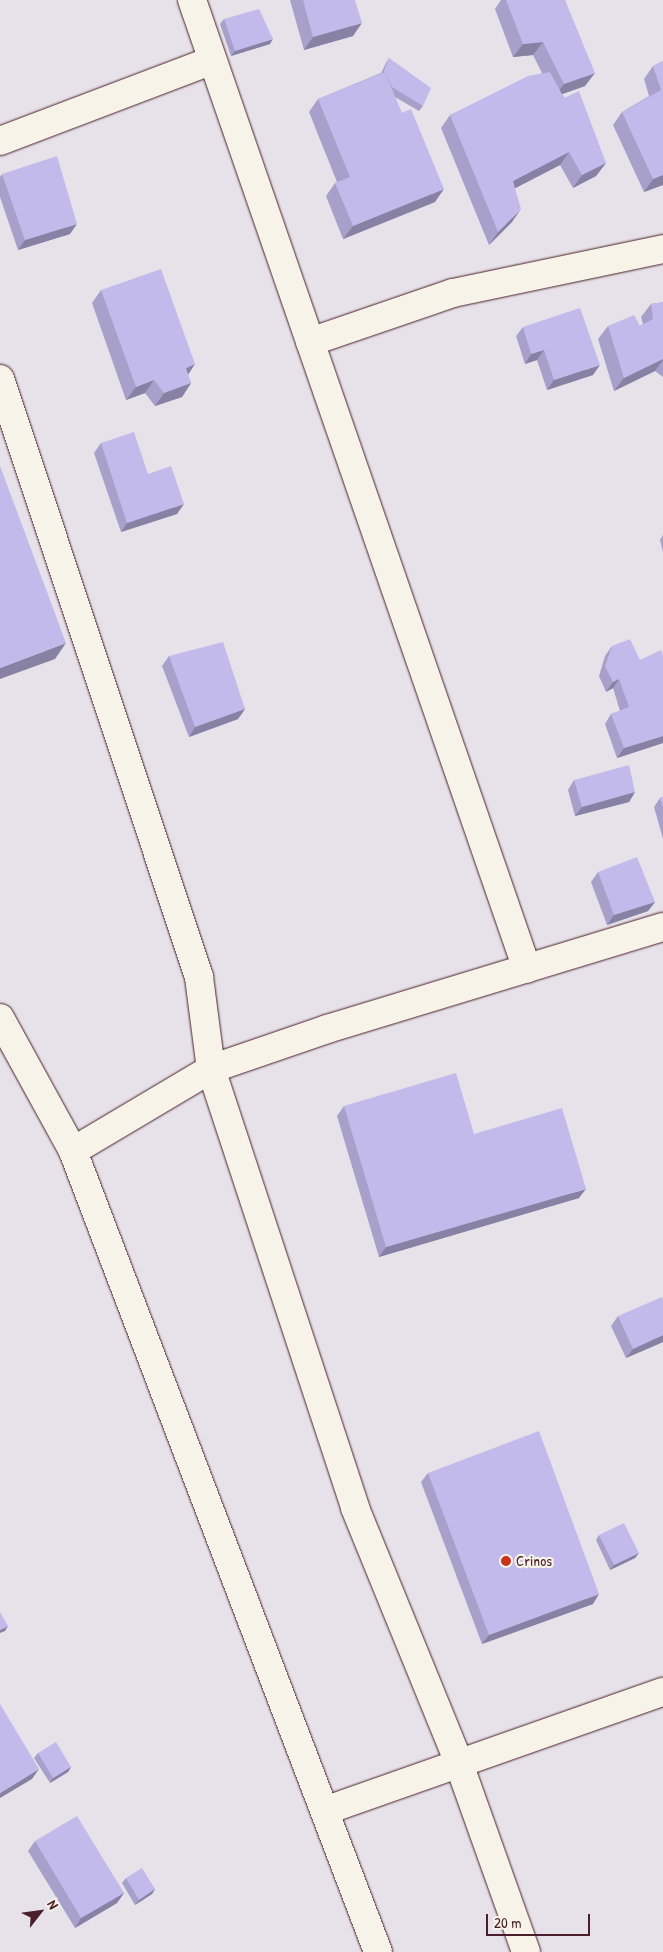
<!DOCTYPE html>
<style>
body{margin:0}
#map{position:relative;width:663px;height:1952px;overflow:hidden;background:#e7e2e9;font-family:"Patrick Hand",sans-serif}
div>[style]{position:absolute}
[style*='--x']{left:calc(var(--x)*1px);top:calc(var(--y)*1px);width:calc(var(--w)*1px);rotate:calc(var(--a)*1deg)}
.roads{filter:drop-shadow(0 0 1px #4a1f2b) drop-shadow(0 0 1px #4a1f2b)}
.minor>*{height:28px;margin:-14px;padding:0 14px;transform-origin:14px;border-radius:14px;background:#f7f3e8}
.tertiary>*{height:28px;margin:-14px;padding:0 14px;transform-origin:14px;border-radius:14px;background:#f7f3e8}
.wall>*{inset:0;background:#a6a0ca}
.shaded-wall>*{inset:0;background:#8782a4}
.building>*{inset:0;background:#c1baeb}
.dots>*{width:14px;height:14px;translate:-50% -50%;box-sizing:border-box;border:2px solid #f7f3e8;border-radius:50%}
span{translate:-50% -50%;white-space:nowrap;text-align:center;line-height:1.15;-webkit-text-stroke:4.5px #f7f3e8;paint-order:stroke}
.poi-label{font-size:15px;color:#4a1f2b}
.left{translate:0 -50%;text-align:left}
.north{position:absolute;left:15px;top:1887px;width:50px;height:50px;-webkit-text-stroke:4px #f7f3e8;paint-order:stroke;rotate:60deg;font-size:14px;font-weight:700;line-height:20px;text-align:center;color:#4a1f2b}
.north::after{content:'';display:block;margin:auto;width:18px;height:22px;background:#4a1f2b;clip-path:polygon(50% 0,100% 100%,50% 72%,0 100%)}
.scale{position:absolute;left:486px;top:1914px;width:104px;height:22px;box-sizing:border-box;border:2px solid #4a1f2b;border-top:0;padding-left:6px;font-size:15px;line-height:18px;white-space:nowrap;color:#4a1f2b;-webkit-text-stroke:4px #f7f3e8;paint-order:stroke}
</style>
<div id="map">
<div class="roads">
<div class="minor">
<div style="--x:192;--y:0;--w:1025;--a:70.93"></div>
<div style="--x:0;--y:141;--w:226;--a:-20.8"></div>
<div style="--x:310;--y:342;--w:151;--a:-18.9"></div>
<div style="--x:453;--y:293;--w:215;--a:-11.8"></div>
<div style="--x:0;--y:379;--w:630;--a:71.59"></div>
<div style="--x:199;--y:977;--w:93;--a:82.6"></div>
<div style="--x:211;--y:1069;--w:462;--a:71.8"></div>
<div style="--x:355;--y:1508;--w:273;--a:67.8"></div>
<div style="--x:458;--y:1761;--w:203;--a:70.4"></div>
<div style="--x:73;--y:1151;--w:161;--a:-30.7"></div>
<div style="--x:211;--y:1069;--w:123;--a:-19"></div>
<div style="--x:327;--y:1029;--w:351;--a:-16.9"></div>
<div style="--x:327;--y:1810;--w:356;--a:-19.4"></div>
</div>
<div class="tertiary">
<div style="--x:0;--y:1018;--w:152;--a:61.2"></div>
<div style="--x:73;--y:1151;--w:857;--a:69.15"></div>
</div>
</div>
<div class="wall">
<div style="clip-path:polygon(290px 0,355px 0,353px 36px,304px 50px)"></div>
<div style="clip-path:polygon(501px 0,565px 0,585px 86px,562px 94px,606px 163px,596px 176px,573px 188px,560px 165px,515px 188px,512px 222px,489px 245px,441px 128px,450px 115px,542px 73px,533px 55px,513px 57px,495px 9px)"></div>
<div style="clip-path:polygon(224px 19px,270px 44px,231px 56px,220px 24px)"></div>
<div style="clip-path:polygon(389px 58px,423px 106px,419px 111px,395px 97px,435px 202px,343px 239px,326px 196px,335px 183px,337px 182px,309px 112px,318px 99px,381px 73px,386px 63px)"></div>
<div style="clip-path:polygon(663px 61px,663px 185px,644px 192px,613px 125px,622px 112px,649px 96px,644px 79px,653px 66px)"></div>
<div style="clip-path:polygon(2px 174px,70px 234px,18px 250px,0 197px,0 177px)"></div>
<div style="clip-path:polygon(101px 290px,188px 375px,191px 383px,182px 397px,155px 406px,145px 393px,126px 400px,92px 303px)"></div>
<div style="clip-path:polygon(663px 302px,663px 377px,655px 371px,614px 391px,598px 339px,608px 326px,640px 326px,643px 324px,641px 317px,651px 304px)"></div>
<div style="clip-path:polygon(523px 327px,593px 375px,547px 390px,537px 360px,525px 364px,516px 336px)"></div>
<div style="clip-path:polygon(101px 443px,148px 474px,177px 514px,121px 532px,94px 453px)"></div>
<div style="clip-path:polygon(663px 535px,663px 552px,660px 540px)"></div>
<div style="clip-path:polygon(612px 646px,640px 660px,663px 656px,663px 743px,617px 758px,605px 724px,611px 714px,620px 711px,613px 688px,606px 692px,599px 676px,605px 656px)"></div>
<div style="clip-path:polygon(169px 656px,245px 709px,238px 719px,189px 737px,162px 666px)"></div>
<div style="clip-path:polygon(574px 780px,635px 792px,629px 802px,575px 816px,568px 790px)"></div>
<div style="clip-path:polygon(663px 797px,663px 839px,654px 807px,660px 798px)"></div>
<div style="clip-path:polygon(598px 872px,655px 902px,648px 911px,607px 925px,591px 882px)"></div>
<div style="clip-path:polygon(344px 1106px,474px 1134px,579px 1198px,379px 1257px,337px 1116px)"></div>
<div style="clip-path:polygon(618px 1316px,663px 1342px,626px 1358px,611px 1326px)"></div>
<div style="clip-path:polygon(428px 1473px,593px 1604px,482px 1644px,421px 1482px)"></div>
<div style="clip-path:polygon(599px 1535px,639px 1553px,635px 1558px,610px 1570px,596px 1540px)"></div>
<div style="clip-path:polygon(38px 1753px,71px 1767px,68px 1772px,50px 1783px,34px 1758px)"></div>
<div style="clip-path:polygon(35px 1841px,124px 1893px,117px 1903px,75px 1928px,28px 1851px)"></div>
<div style="clip-path:polygon(126px 1878px,155px 1889px,152px 1894px,135px 1905px,122px 1883px)"></div>
</div>
<div class="shaded-wall">
<div style="clip-path:polygon(362px 23px,353px 36px,304px 50px,313px 37px)"></div>
<div style="clip-path:polygon(273px 39px,270px 44px,231px 56px,235px 51px)"></div>
<div style="clip-path:polygon(543px 42px,533px 55px,513px 57px,523px 44px)"></div>
<div style="clip-path:polygon(595px 73px,585px 86px,554px 97px,564px 84px)"></div>
<div style="clip-path:polygon(569px 152px,560px 165px,504px 194px,513px 181px)"></div>
<div style="clip-path:polygon(606px 163px,596px 176px,573px 188px,582px 175px)"></div>
<div style="clip-path:polygon(663px 175px,663px 185px,644px 192px,653px 179px)"></div>
<div style="clip-path:polygon(444px 189px,435px 202px,343px 239px,353px 226px)"></div>
<div style="clip-path:polygon(521px 209px,512px 222px,489px 245px,498px 232px)"></div>
<div style="clip-path:polygon(77px 224px,70px 234px,18px 250px,25px 240px)"></div>
<div style="clip-path:polygon(544px 350px,537px 360px,525px 364px,531px 354px)"></div>
<div style="clip-path:polygon(663px 359px,663px 360px,655px 371px,614px 391px,624px 378px)"></div>
<div style="clip-path:polygon(195px 364px,186px 378px,186px 368px)"></div>
<div style="clip-path:polygon(600px 365px,593px 375px,547px 390px,554px 380px)"></div>
<div style="clip-path:polygon(154px 380px,145px 393px,126px 400px,136px 387px)"></div>
<div style="clip-path:polygon(191px 383px,182px 397px,155px 406px,164px 393px)"></div>
<div style="clip-path:polygon(184px 504px,177px 514px,121px 532px,127px 523px)"></div>
<div style="clip-path:polygon(66px 643px,55px 659px,0 679px,0 668px)"></div>
<div style="clip-path:polygon(619px 679px,613px 688px,606px 692px,613px 682px)"></div>
<div style="clip-path:polygon(245px 709px,238px 719px,189px 737px,195px 727px)"></div>
<div style="clip-path:polygon(663px 736px,663px 743px,617px 758px,624px 748px)"></div>
<div style="clip-path:polygon(635px 792px,629px 802px,575px 816px,582px 807px)"></div>
<div style="clip-path:polygon(655px 902px,648px 911px,607px 925px,614px 915px)"></div>
<div style="clip-path:polygon(586px 1189px,579px 1198px,379px 1257px,386px 1247px)"></div>
<div style="clip-path:polygon(663px 1335px,663px 1342px,626px 1358px,633px 1349px)"></div>
<div style="clip-path:polygon(639px 1553px,635px 1558px,610px 1570px,614px 1565px)"></div>
<div style="clip-path:polygon(599px 1594px,593px 1604px,482px 1644px,489px 1635px)"></div>
<div style="clip-path:polygon(8px 1626px,5px 1631px,0 1633px,0 1630px)"></div>
<div style="clip-path:polygon(71px 1767px,68px 1772px,50px 1783px,53px 1778px)"></div>
<div style="clip-path:polygon(39px 1769px,32px 1779px,0 1798px,0 1793px)"></div>
<div style="clip-path:polygon(155px 1889px,152px 1894px,135px 1905px,139px 1900px)"></div>
<div style="clip-path:polygon(124px 1893px,117px 1903px,75px 1928px,81px 1918px)"></div>
</div>
<div class="building">
<div style="clip-path:polygon(303px 0,355px 0,362px 23px,313px 37px)"></div>
<div style="clip-path:polygon(506px 0,565px 0,595px 73px,564px 84px,543px 42px,523px 44px)"></div>
<div style="clip-path:polygon(259px 9px,273px 39px,235px 51px,224px 19px)"></div>
<div style="clip-path:polygon(389px 58px,431px 88px,423px 106px,392px 87px,385px 72px,383px 73px)"></div>
<div style="clip-path:polygon(663px 61px,663px 175px,653px 179px,622px 112px,661px 90px,653px 66px)"></div>
<div style="clip-path:polygon(385px 72px,402px 113px,411px 109px,444px 189px,353px 226px,335px 183px,350px 177px,318px 99px)"></div>
<div style="clip-path:polygon(550px 72px,564px 98px,579px 91px,606px 163px,582px 175px,569px 152px,513px 181px,521px 209px,498px 232px,450px 115px,528px 76px)"></div>
<div style="clip-path:polygon(57px 156px,77px 224px,25px 240px,2px 174px)"></div>
<div style="clip-path:polygon(161px 269px,195px 364px,186px 368px,191px 383px,164px 393px,154px 380px,136px 387px,101px 290px)"></div>
<div style="clip-path:polygon(663px 302px,663px 359px,624px 378px,608px 326px,634px 315px,640px 326px,653px 319px,651px 304px)"></div>
<div style="clip-path:polygon(580px 308px,600px 365px,554px 380px,544px 350px,531px 354px,523px 327px)"></div>
<div style="clip-path:polygon(134px 432px,148px 474px,171px 466px,184px 504px,127px 523px,101px 443px)"></div>
<div style="clip-path:polygon(0 466px,66px 643px,0 668px)"></div>
<div style="clip-path:polygon(630px 639px,640px 660px,661px 650px,663px 656px,663px 736px,624px 748px,611px 714px,629px 707px,619px 679px,613px 682px,605px 666px,612px 646px)"></div>
<div style="clip-path:polygon(223px 642px,245px 709px,195px 727px,169px 656px)"></div>
<div style="clip-path:polygon(629px 765px,635px 792px,582px 807px,574px 780px)"></div>
<div style="clip-path:polygon(663px 797px,663px 807px,660px 798px)"></div>
<div style="clip-path:polygon(637px 857px,655px 902px,614px 915px,598px 872px)"></div>
<div style="clip-path:polygon(456px 1073px,474px 1134px,562px 1108px,586px 1189px,386px 1247px,344px 1106px)"></div>
<div style="clip-path:polygon(662px 1297px,663px 1300px,663px 1335px,633px 1349px,618px 1316px)"></div>
<div style="clip-path:polygon(539px 1431px,599px 1594px,489px 1635px,428px 1473px)"></div>
<div style="clip-path:polygon(624px 1523px,639px 1553px,614px 1565px,599px 1535px)"></div>
<div style="clip-path:polygon(0 1612px,8px 1626px,0 1630px)"></div>
<div style="clip-path:polygon(0 1704px,39px 1769px,0 1793px)"></div>
<div style="clip-path:polygon(56px 1742px,71px 1767px,53px 1778px,38px 1753px)"></div>
<div style="clip-path:polygon(77px 1816px,124px 1893px,81px 1918px,35px 1841px)"></div>
<div style="clip-path:polygon(142px 1868px,155px 1889px,139px 1900px,126px 1878px)"></div>
</div>
<div class="dots">
<div style="left:506px;top:1561px;background:#c8321e"></div>
</div>
<div class="poi-label">
<span class="left" style="left:516px;top:1561px">Crinos</span>
</div>
<div class="north">N</div>
<div class="scale">20 m</div>
</div>
